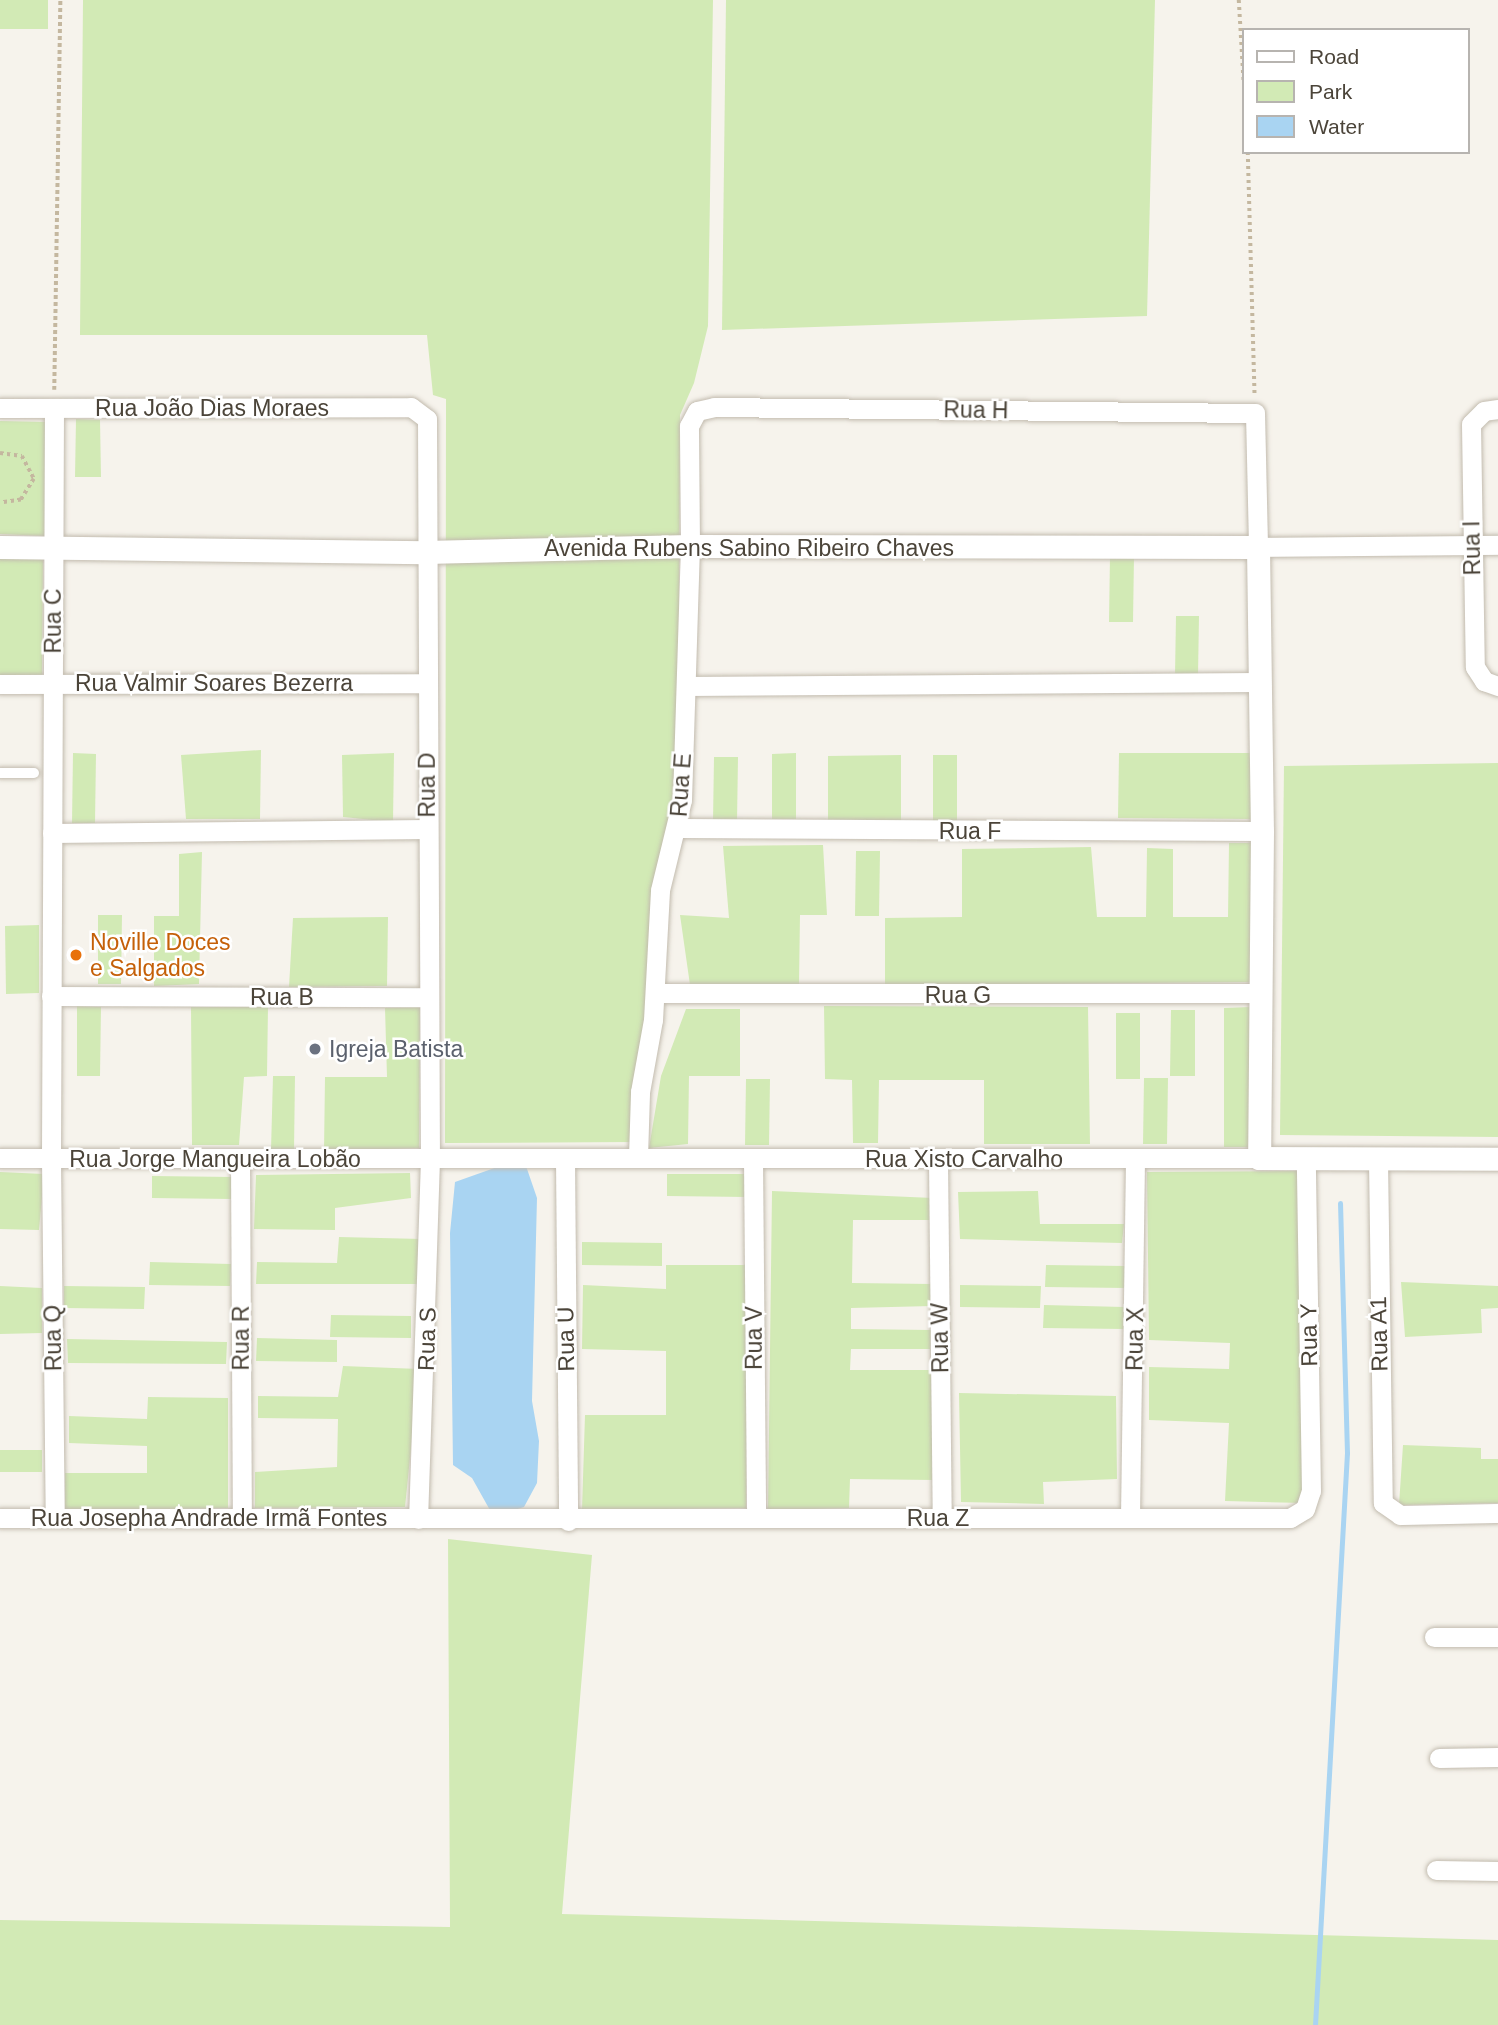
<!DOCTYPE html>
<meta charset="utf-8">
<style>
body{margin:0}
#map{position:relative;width:1498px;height:2025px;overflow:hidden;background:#f6f3ec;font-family:Arial,sans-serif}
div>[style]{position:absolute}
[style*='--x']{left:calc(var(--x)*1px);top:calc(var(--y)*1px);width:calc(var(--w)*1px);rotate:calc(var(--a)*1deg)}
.green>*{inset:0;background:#d2eab5}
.water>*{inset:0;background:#a9d4f2}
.stream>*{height:5px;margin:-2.5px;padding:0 2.5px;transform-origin:2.5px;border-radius:2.5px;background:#a9d4f2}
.path>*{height:3.5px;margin-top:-1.75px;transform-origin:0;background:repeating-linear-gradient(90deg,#c4b79f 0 3.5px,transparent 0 7px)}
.roads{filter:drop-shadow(0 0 2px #c2bbae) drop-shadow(0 0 2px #c2bbae)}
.service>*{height:10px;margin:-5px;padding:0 5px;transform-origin:5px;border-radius:5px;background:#fff}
.minor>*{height:19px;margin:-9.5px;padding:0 9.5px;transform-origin:9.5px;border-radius:9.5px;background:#fff}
.tertiary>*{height:23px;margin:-11.5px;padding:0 11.5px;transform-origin:11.5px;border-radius:11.5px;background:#fff}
.dots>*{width:19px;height:19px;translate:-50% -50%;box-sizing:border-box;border:4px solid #fff;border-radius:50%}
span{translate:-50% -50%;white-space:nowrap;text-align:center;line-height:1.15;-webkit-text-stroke:5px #fff;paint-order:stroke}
.street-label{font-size:23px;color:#4b4439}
.food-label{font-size:23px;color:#c56008}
.left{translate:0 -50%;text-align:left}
.worship-label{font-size:23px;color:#5b616d}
.legend{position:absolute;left:1242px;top:28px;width:228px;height:126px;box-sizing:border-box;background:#fff;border:2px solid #b7b4b0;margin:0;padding:9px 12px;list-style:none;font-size:21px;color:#4b4439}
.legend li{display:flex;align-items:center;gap:14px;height:35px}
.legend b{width:35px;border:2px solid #b7b4b0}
</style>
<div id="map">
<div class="green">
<div style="clip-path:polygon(0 0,48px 0,48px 29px,0 29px)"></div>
<div style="clip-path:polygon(83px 0,713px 0,708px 326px,694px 383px,680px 415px,678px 811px,638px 1142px,445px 1143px,446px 399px,433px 395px,427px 335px,80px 335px)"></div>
<div style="clip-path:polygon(726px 0,1155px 0,1147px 316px,722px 330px)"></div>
<div style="clip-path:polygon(76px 419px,100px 420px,101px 477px,75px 477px)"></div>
<div style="clip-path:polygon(0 421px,49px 422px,46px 536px,0 534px)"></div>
<div style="clip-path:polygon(1110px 556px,1134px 556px,1133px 622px,1109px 622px)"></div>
<div style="clip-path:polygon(0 557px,43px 557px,42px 676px,0 676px)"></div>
<div style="clip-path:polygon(1176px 616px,1199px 616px,1198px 675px,1175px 675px)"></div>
<div style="clip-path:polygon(261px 750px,260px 819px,186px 819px,181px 755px)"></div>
<div style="clip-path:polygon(73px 753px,96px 754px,95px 823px,72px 823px)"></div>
<div style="clip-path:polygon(394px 753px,393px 822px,343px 817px,342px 755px)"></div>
<div style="clip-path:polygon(796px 753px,796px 819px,772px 819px,772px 754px)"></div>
<div style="clip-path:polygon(1119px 753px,1253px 753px,1251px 819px,1118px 818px)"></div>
<div style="clip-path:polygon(901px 755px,901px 821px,828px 821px,828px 756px)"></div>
<div style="clip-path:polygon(933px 755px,957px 755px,957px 821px,933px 821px)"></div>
<div style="clip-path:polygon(714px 757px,738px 757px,737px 822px,713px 822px)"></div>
<div style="clip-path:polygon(1498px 763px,1498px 1137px,1280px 1135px,1284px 766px)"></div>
<div style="clip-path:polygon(1229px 843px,1256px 843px,1255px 982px,885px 985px,885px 918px,962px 917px,962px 849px,1091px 847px,1097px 917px,1146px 917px,1147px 848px,1173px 849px,1173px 917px,1228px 917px)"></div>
<div style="clip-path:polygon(823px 845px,827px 915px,800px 915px,799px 984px,690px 985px,680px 915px,729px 918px,723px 846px)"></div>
<div style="clip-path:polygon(856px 851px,880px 851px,879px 916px,855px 916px)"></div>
<div style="clip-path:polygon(202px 852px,199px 984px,154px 986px,154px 916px,179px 916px,179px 854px)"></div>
<div style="clip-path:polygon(98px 915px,122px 915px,121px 984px,98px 984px)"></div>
<div style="clip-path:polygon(388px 917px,387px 986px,289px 987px,293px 918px)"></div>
<div style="clip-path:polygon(39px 925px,39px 993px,6px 994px,5px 926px)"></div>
<div style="clip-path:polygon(77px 1006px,101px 1007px,100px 1076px,77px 1076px)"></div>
<div style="clip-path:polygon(824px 1006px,1088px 1007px,1090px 1144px,984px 1144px,984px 1080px,879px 1080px,878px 1143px,853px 1143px,852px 1080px,825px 1079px)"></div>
<div style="clip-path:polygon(191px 1007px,268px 1007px,267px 1076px,244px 1077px,239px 1145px,192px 1145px)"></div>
<div style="clip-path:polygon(420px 1007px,419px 1148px,324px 1151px,325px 1077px,387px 1077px,385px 1008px)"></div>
<div style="clip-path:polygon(1251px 1007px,1250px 1147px,1224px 1147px,1224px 1008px)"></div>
<div style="clip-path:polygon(686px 1009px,740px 1009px,740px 1076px,689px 1076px,688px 1144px,649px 1148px,661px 1076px)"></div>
<div style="clip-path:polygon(1171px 1010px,1195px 1010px,1195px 1076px,1170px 1076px)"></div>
<div style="clip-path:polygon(1116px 1013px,1140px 1013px,1140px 1079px,1116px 1079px)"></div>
<div style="clip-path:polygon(273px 1076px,295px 1076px,294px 1150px,271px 1150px)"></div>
<div style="clip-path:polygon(1144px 1078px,1168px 1078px,1167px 1144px,1143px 1144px)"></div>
<div style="clip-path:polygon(746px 1079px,770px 1079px,769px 1145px,745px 1145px)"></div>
<div style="clip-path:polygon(1302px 1171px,1305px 1503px,1225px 1501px,1229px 1423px,1149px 1420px,1149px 1367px,1229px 1369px,1230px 1343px,1149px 1340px,1147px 1172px)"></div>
<div style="clip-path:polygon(0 1172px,44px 1174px,39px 1230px,0 1229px)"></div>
<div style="clip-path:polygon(410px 1173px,411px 1198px,335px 1208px,335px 1230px,254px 1229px,256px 1175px)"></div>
<div style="clip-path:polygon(667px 1174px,748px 1174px,747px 1197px,667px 1196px)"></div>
<div style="clip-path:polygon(152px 1176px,233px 1177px,232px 1199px,152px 1198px)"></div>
<div style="clip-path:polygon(772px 1191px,933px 1198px,933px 1220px,853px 1220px,852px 1283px,932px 1284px,932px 1306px,851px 1308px,851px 1329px,931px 1330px,930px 1349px,851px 1349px,850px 1370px,931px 1370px,934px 1480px,850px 1479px,849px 1508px,768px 1510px)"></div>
<div style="clip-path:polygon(1038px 1191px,1040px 1224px,1124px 1224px,1122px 1243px,960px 1239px,958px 1192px)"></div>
<div style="clip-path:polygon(339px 1237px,422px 1239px,418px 1284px,256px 1284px,257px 1262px,337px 1263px)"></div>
<div style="clip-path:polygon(582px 1242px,662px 1243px,662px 1266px,582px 1265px)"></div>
<div style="clip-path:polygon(150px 1262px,231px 1264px,230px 1286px,149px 1285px)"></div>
<div style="clip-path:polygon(666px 1265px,749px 1265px,746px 1508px,582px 1510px,585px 1415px,666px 1415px,666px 1351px,582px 1349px,583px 1285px,666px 1289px)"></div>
<div style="clip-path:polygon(1046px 1265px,1126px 1266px,1126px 1288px,1045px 1287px)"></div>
<div style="clip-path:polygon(1401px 1282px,1498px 1286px,1498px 1308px,1481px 1309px,1482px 1333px,1405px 1337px)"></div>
<div style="clip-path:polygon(960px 1285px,1041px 1286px,1040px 1308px,960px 1307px)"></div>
<div style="clip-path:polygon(0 1286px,42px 1288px,42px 1333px,0 1334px)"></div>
<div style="clip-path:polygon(64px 1286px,145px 1287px,144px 1309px,64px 1308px)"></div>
<div style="clip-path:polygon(1044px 1305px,1124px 1307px,1124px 1329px,1043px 1328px)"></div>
<div style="clip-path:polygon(331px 1315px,411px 1316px,411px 1338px,330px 1337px)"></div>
<div style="clip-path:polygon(257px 1338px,337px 1340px,337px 1362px,256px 1361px)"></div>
<div style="clip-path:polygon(67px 1339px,227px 1342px,226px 1364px,68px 1363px)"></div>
<div style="clip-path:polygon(343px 1366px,419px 1369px,405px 1507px,255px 1508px,255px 1472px,337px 1467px,338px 1419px,258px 1418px,258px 1396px,338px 1397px)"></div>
<div style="clip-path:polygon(959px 1393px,1116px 1396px,1117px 1479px,1043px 1482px,1044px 1504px,961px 1502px)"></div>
<div style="clip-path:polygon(148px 1397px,228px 1398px,228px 1508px,65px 1511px,65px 1473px,147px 1473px,147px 1446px,69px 1443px,69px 1416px,147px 1419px)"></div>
<div style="clip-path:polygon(1403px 1445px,1481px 1448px,1481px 1459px,1498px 1459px,1498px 1503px,1399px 1505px)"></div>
<div style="clip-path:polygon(0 1450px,42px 1450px,42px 1472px,0 1472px)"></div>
<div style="clip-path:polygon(448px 1539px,592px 1555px,562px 1914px,1498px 1940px,1498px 2025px,0 2025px,0 1920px,450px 1927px)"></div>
</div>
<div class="water">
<div style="clip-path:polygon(500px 1166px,526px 1166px,537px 1198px,532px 1401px,539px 1441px,537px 1483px,524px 1507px,505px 1513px,491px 1512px,472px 1478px,453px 1465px,450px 1233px,455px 1182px)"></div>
</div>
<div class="stream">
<div style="--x:1315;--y:2025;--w:573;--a:-86.8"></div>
<div style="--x:1347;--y:1453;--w:250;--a:-91.6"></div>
</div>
<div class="path">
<div style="--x:1239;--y:0;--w:83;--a:86.6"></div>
<div style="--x:1248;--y:152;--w:245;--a:88.4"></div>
<div style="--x:54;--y:390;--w:390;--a:-89.1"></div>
<div style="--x:0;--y:453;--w:22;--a:8"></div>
<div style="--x:22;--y:456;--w:26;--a:62"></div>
<div style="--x:34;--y:479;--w:25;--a:122"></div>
<div style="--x:21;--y:500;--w:21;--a:172"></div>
</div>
<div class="roads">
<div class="service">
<div style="--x:0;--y:773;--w:34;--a:0"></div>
</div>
<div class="minor">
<div style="--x:0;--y:408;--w:411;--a:-0.1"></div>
<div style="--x:411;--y:407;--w:20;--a:37"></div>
<div style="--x:427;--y:419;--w:740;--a:89.77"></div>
<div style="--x:430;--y:1159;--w:360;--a:91.9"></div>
<div style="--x:54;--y:408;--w:751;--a:90.23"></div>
<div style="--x:51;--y:1159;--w:359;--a:89.4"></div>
<div style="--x:1498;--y:409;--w:14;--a:172"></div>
<div style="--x:1484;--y:411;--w:18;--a:135"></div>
<div style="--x:1471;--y:424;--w:243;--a:89.1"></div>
<div style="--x:1475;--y:667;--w:17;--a:57"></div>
<div style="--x:1484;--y:681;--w:15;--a:20"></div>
<div style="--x:0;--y:684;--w:427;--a:-0.1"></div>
<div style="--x:687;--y:686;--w:572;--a:-0.4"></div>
<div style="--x:678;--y:828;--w:584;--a:0.29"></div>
<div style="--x:52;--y:833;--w:375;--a:-0.6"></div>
<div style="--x:655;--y:993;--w:606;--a:0"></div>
<div style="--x:51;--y:996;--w:377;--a:0.2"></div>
<div style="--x:638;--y:1157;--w:65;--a:-88.2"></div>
<div style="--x:640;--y:1092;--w:73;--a:-79.8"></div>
<div style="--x:653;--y:1020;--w:130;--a:-86.9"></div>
<div style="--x:660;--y:890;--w:93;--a:-76.3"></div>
<div style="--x:682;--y:800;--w:254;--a:-88.2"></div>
<div style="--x:690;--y:546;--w:120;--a:-90.5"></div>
<div style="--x:689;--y:426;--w:17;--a:-62"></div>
<div style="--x:697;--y:411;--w:17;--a:-13"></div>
<div style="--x:714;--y:407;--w:541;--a:0.64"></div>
<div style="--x:1255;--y:413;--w:134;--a:88.7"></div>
<div style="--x:1258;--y:547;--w:240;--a:-0.5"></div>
<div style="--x:0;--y:1158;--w:1259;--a:0"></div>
<div style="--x:240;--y:1158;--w:360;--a:89.7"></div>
<div style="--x:565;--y:1158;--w:363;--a:89.5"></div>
<div style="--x:753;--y:1158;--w:360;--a:89.5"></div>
<div style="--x:938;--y:1159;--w:359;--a:89.4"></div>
<div style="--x:1378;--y:1159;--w:344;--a:89.2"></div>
<div style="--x:1383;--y:1503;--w:21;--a:35"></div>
<div style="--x:1400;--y:1515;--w:98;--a:-1.2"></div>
<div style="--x:1130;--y:1517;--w:356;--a:-89.2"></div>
<div style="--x:0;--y:1518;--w:1290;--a:0"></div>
<div style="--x:1290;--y:1518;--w:17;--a:-31"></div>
<div style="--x:1305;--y:1509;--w:19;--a:-72"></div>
<div style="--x:1311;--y:1491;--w:332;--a:-90.9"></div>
<div style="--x:1434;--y:1637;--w:64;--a:0"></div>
<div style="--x:1439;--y:1758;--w:59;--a:-1"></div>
<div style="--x:1436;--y:1870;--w:62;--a:0.9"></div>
</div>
<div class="tertiary">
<div style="--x:0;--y:547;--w:425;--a:0.7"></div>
<div style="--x:425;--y:552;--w:265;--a:-1.3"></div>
<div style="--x:690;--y:546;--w:568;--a:0.1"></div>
<div style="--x:1258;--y:547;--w:284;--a:89.2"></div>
<div style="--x:1262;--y:831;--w:327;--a:90.5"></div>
<div style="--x:1259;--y:1158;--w:239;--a:0.2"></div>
</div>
</div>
<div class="dots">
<div style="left:76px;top:955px;background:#e8710a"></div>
<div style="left:315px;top:1049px;background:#6b7280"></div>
</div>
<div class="street-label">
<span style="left:212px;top:408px">Rua João Dias Moraes</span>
<span style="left:976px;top:410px;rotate:1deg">Rua H</span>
<span style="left:749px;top:548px">Avenida Rubens Sabino Ribeiro Chaves</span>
<span style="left:1472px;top:548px;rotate:-91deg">Rua I</span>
<span style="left:53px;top:621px;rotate:-90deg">Rua C</span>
<span style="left:214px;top:683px">Rua Valmir Soares Bezerra</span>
<span style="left:427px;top:785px;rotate:-90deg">Rua D</span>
<span style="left:681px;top:785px;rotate:-86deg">Rua E</span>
<span style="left:970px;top:831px">Rua F</span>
<span style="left:958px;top:995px">Rua G</span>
<span style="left:282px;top:997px">Rua B</span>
<span style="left:215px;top:1159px">Rua Jorge Mangueira Lobão</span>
<span style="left:964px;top:1159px">Rua Xisto Carvalho</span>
<span style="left:1379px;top:1334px;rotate:-91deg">Rua A1</span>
<span style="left:1309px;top:1335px;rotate:-91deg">Rua Y</span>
<span style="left:53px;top:1338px;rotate:-91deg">Rua Q</span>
<span style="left:241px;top:1338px;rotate:-90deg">Rua R</span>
<span style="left:754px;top:1338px;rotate:-90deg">Rua V</span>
<span style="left:940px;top:1338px;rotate:-91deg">Rua W</span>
<span style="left:427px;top:1339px;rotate:-88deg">Rua S</span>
<span style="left:566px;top:1339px;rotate:-91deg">Rua U</span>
<span style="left:1135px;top:1339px;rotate:-89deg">Rua X</span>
<span style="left:209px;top:1518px">Rua Josepha Andrade Irmã Fontes</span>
<span style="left:938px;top:1518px">Rua Z</span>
</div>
<div class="food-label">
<span class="left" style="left:90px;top:955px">Noville Doces<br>e Salgados</span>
</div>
<div class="worship-label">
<span class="left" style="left:329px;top:1049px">Igreja Batista</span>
</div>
<ul class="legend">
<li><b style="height:9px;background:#fff"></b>Road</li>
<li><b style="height:19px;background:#d2eab5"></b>Park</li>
<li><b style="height:19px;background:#a9d4f2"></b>Water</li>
</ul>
</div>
